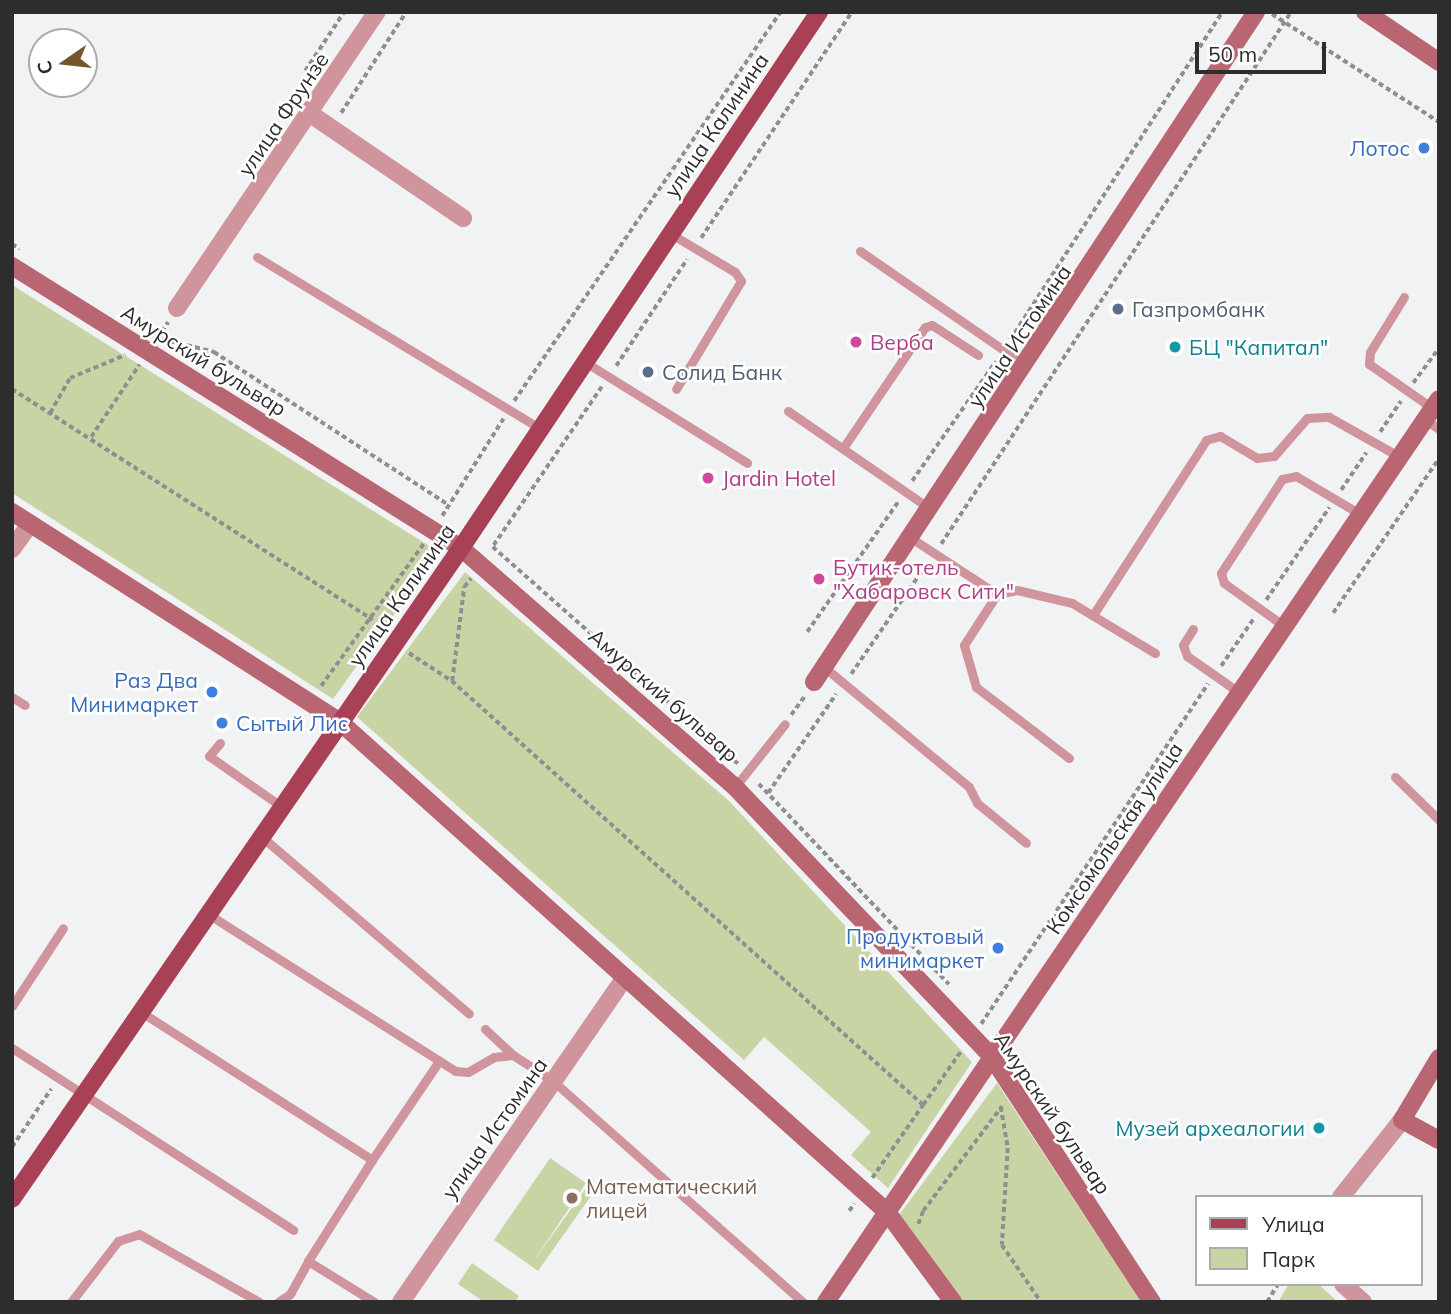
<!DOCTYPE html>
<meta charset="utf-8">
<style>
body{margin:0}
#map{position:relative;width:1451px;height:1314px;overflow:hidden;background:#f1f2f4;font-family:Mulish,sans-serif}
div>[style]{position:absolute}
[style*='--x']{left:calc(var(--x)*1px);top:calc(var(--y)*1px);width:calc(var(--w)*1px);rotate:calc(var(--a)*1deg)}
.green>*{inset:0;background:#c9d4a5}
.path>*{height:3.5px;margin-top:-1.75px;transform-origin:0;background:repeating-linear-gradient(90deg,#8f8f91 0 5px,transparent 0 8.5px)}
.lane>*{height:9px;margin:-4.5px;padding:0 4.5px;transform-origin:4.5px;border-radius:4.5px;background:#d0959c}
.street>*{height:18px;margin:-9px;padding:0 9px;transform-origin:9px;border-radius:9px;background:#d0959c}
.secondary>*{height:18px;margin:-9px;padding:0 9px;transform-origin:9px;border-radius:9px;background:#ba6572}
.primary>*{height:18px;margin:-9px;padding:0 9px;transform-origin:9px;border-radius:9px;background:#a84155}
.dots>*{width:19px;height:19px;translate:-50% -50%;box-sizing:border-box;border:4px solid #fff;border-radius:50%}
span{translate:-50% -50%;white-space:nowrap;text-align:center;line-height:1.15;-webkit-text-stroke:5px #fff;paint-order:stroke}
.street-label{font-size:21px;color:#2d2d2e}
.shop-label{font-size:21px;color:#366cbe}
.right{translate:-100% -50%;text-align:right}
.left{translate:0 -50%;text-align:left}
.service-label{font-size:21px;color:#4e5e75}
.hotel-label{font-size:21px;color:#b23c85}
.culture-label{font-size:21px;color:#0d838f}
.education-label{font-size:21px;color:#785e54}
.frame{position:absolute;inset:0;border:14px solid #2d2d2e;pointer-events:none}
.legend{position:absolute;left:1195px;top:1195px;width:228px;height:91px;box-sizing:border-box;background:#fff;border:2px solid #ababab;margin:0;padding:9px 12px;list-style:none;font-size:21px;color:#2d2d2e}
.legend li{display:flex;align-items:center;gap:14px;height:35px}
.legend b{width:35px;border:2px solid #ababab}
.north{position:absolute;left:28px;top:28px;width:70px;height:70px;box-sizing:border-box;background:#fff;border:2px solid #ababab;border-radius:50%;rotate:256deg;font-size:19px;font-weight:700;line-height:28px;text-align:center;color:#2d2d2e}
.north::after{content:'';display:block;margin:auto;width:24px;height:32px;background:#75552b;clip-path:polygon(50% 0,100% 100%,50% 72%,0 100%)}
.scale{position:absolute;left:1195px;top:42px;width:131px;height:32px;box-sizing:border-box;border:4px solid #2d2d2e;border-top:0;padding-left:9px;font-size:21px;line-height:24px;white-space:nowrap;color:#2d2d2e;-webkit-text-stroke:5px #fff;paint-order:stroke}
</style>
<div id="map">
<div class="green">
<div style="clip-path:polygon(12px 285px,439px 552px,333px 699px,12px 493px)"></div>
<div style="clip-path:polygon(465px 572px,729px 801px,972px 1062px,888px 1188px,851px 1155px,871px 1132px,764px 1037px,744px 1060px,357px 717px)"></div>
<div style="clip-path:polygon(997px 1083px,1141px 1302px,963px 1302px,899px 1215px)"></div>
<div style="clip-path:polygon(550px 1158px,586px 1183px,533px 1262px,586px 1188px,593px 1193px,538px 1271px,494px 1240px)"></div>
<div style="clip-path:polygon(472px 1263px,519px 1296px,515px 1302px,484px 1302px,458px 1284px)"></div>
<div style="clip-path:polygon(1289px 1284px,1318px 1284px,1338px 1302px,1278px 1302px)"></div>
</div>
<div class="path">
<div style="--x:1272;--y:14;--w:199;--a:32.9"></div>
<div style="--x:305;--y:71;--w:71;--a:-56.5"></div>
<div style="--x:341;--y:113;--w:120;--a:-57.2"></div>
<div style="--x:701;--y:238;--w:272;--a:-56.3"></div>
<div style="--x:12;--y:244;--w:9;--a:32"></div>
<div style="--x:157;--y:339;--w:20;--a:-57"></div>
<div style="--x:162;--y:339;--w:54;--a:14"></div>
<div style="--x:214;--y:352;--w:280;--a:33.1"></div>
<div style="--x:1010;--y:340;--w:391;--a:-57.1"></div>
<div style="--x:616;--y:366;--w:128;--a:-56.4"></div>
<div style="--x:1413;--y:383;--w:44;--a:-53.4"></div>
<div style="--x:602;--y:387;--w:194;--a:124.3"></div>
<div style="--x:493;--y:547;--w:327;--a:41.5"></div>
<div style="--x:12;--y:389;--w:424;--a:32.6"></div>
<div style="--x:369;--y:617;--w:23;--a:45"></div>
<div style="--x:514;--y:401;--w:471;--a:-55.6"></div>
<div style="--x:50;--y:413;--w:40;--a:-60.3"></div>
<div style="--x:70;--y:378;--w:60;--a:-22.7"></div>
<div style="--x:1380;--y:432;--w:37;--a:-56"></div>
<div style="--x:91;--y:437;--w:87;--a:-56.3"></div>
<div style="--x:912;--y:481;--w:146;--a:-55"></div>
<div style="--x:1341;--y:490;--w:45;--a:-56"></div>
<div style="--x:442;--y:516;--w:115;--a:-57.8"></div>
<div style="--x:941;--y:544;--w:637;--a:-56.66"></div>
<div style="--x:1266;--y:600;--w:112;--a:-55.6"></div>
<div style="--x:1333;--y:613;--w:188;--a:-55.6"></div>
<div style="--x:807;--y:632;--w:159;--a:-55"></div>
<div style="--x:409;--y:653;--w:51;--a:33.1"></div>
<div style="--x:452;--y:681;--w:634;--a:41.99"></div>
<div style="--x:923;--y:1105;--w:67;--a:-54.7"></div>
<div style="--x:1221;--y:666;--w:58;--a:-55.5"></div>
<div style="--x:851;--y:674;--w:136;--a:-55.5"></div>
<div style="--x:452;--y:681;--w:95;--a:-82.7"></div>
<div style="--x:464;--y:587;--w:11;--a:-52"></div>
<div style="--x:321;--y:686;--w:176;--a:-54.2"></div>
<div style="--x:791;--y:715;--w:24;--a:-54"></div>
<div style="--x:759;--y:784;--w:276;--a:46.5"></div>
<div style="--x:768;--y:793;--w:120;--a:-55.5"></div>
<div style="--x:981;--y:1024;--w:409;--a:-56.3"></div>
<div style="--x:1001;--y:1107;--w:42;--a:80.3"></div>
<div style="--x:1008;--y:1148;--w:97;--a:93.5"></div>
<div style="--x:1002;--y:1245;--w:69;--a:55.6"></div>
<div style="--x:12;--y:1147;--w:70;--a:-56.1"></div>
<div style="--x:872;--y:1178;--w:89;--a:-55.1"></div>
<div style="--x:849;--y:1211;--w:9;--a:-54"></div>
<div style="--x:918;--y:1224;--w:14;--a:-69"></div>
<div style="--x:923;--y:1211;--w:131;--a:-53"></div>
<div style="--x:1267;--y:1302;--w:21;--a:-59"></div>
</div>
<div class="lane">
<div style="--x:671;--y:234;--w:74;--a:30.7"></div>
<div style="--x:735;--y:272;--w:11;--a:56"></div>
<div style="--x:741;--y:281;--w:126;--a:121"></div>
<div style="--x:860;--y:251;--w:201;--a:34.6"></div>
<div style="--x:257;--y:257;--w:332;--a:31.2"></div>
<div style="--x:1404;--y:297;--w:65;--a:121.7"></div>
<div style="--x:1370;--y:352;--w:12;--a:95"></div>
<div style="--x:1369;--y:364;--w:77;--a:34.9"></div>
<div style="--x:585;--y:362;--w:191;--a:31.9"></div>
<div style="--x:788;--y:411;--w:171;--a:34.5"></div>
<div style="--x:1425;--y:419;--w:17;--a:36"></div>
<div style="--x:843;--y:448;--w:146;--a:-55.9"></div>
<div style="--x:925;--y:327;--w:7;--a:-16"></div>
<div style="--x:932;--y:325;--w:55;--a:33.1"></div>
<div style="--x:911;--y:538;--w:103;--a:33.1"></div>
<div style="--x:997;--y:594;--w:20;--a:-11"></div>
<div style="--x:1017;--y:590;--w:57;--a:13.3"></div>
<div style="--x:1072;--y:603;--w:97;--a:31.1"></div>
<div style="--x:997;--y:594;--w:61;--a:122.9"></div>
<div style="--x:964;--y:645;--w:44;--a:74.1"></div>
<div style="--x:976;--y:687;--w:117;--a:37.4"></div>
<div style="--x:1093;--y:615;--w:208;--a:-57.1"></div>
<div style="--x:1206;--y:440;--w:15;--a:-16"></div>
<div style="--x:1220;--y:436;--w:43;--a:30.7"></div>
<div style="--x:1257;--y:458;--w:17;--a:-7"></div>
<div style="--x:1274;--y:456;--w:50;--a:-49"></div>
<div style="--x:1307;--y:418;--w:22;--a:-3"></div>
<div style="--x:1329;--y:417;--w:81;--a:29.4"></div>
<div style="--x:1284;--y:626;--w:74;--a:-144.4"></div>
<div style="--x:1224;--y:583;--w:10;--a:-107"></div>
<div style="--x:1221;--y:573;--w:112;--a:-57"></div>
<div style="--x:1282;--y:479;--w:14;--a:-12"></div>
<div style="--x:1296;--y:476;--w:74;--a:30.7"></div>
<div style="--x:1193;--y:629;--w:19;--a:122"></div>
<div style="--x:1183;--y:645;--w:12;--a:70"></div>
<div style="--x:1187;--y:656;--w:65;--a:34.9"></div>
<div style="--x:824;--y:667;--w:188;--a:39.6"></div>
<div style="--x:969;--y:787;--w:18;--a:63"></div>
<div style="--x:977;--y:803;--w:63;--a:39.2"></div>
<div style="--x:12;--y:697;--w:15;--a:32"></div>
<div style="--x:220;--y:743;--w:17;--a:130"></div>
<div style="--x:209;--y:756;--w:89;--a:34.9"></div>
<div style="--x:1395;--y:777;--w:62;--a:44.3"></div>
<div style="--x:735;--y:787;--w:80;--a:-51.6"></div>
<div style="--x:262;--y:837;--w:272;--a:40.5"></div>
<div style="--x:208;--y:914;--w:293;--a:32.4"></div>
<div style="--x:455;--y:1071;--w:13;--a:4"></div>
<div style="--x:468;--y:1072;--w:30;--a:-30"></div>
<div style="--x:494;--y:1057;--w:19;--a:-6"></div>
<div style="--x:513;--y:1055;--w:48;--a:33"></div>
<div style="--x:553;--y:1081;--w:334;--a:41.5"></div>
<div style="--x:12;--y:1006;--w:93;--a:-56.8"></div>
<div style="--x:141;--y:1012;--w:274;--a:32.6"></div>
<div style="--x:372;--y:1160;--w:120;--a:-55.9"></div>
<div style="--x:485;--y:1029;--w:38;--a:43"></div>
<div style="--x:12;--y:1048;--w:335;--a:32.9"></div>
<div style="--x:372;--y:1160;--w:120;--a:122.4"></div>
<div style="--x:308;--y:1261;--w:78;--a:31.8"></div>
<div style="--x:71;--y:1302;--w:77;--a:-52.4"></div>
<div style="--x:118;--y:1241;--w:22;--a:-18"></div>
<div style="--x:139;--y:1234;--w:138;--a:29.5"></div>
<div style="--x:278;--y:1302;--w:14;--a:-34"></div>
<div style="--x:290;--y:1294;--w:38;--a:-61"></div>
</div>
<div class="street">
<div style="--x:312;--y:115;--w:183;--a:34.3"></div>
<div style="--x:177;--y:308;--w:357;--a:-56"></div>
<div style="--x:12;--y:549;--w:31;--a:-54"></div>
<div style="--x:1341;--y:1197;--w:98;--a:-51.6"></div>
<div style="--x:1343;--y:1284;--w:27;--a:42"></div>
<div style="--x:401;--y:1302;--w:393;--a:-55.4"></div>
</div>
<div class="secondary">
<div style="--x:1365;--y:12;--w:89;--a:34"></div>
<div style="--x:12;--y:266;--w:530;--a:32.13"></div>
<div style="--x:461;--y:548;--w:364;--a:41.1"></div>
<div style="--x:735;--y:787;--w:373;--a:46.4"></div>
<div style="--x:992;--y:1057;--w:293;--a:56.9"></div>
<div style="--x:12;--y:512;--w:389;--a:32.6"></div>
<div style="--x:340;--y:722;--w:734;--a:41.85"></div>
<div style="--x:887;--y:1212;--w:112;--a:53.7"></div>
<div style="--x:814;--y:682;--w:803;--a:-56.59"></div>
<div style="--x:1439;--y:1058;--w:72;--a:120.8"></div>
<div style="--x:1402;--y:1120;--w:42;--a:28.4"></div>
<div style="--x:826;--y:1302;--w:1091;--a:-55.83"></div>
</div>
<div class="primary">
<div style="--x:12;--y:1199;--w:791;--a:-55.41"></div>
<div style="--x:461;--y:548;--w:645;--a:-56.26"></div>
</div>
<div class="dots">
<div style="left:1424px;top:148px;background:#3f7fe0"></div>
<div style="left:1118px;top:309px;background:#5c6f8a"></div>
<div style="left:856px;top:342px;background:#d1479c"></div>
<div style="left:1175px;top:347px;background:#0f9aa8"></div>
<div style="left:648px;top:372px;background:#5c6f8a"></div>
<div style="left:708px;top:478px;background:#d1479c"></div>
<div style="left:819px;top:579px;background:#d1479c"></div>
<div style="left:212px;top:692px;background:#3f7fe0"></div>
<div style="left:222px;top:723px;background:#3f7fe0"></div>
<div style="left:998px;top:948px;background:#3f7fe0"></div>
<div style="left:1319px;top:1128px;background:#0f9aa8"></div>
<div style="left:572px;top:1198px;background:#8d6e63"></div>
</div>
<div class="street-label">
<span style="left:283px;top:114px;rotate:-56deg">улица Фрунзе</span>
<span style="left:716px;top:125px;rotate:-56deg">улица Калинина</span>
<span style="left:1019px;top:336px;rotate:-56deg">улица Истомина</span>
<span style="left:204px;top:360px;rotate:32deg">Амурский бульвар</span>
<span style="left:401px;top:595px;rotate:-55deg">улица Калинина</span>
<span style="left:664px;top:695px;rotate:41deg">Амурский бульвар</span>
<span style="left:1114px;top:838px;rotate:-56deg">Комсомольская улица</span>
<span style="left:1053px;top:1113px;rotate:56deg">Амурский бульвар</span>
<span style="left:494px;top:1128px;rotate:-55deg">улица Истомина</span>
</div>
<div class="shop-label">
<span class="right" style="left:1410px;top:148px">Лотос</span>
<span class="right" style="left:198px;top:692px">Раз Два<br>Минимаркет</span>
<span class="left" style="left:236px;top:723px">Сытый Лис</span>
<span class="right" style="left:984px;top:948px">Продуктовый<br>минимаркет</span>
</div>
<div class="service-label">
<span class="left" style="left:1132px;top:309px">Газпромбанк</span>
<span class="left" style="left:662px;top:372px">Солид Банк</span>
</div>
<div class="hotel-label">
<span class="left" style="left:870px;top:342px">Верба</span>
<span class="left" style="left:722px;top:478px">Jardin Hotel</span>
<span class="left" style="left:833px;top:579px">Бутик-отель<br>"Хабаровск Сити"</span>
</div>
<div class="culture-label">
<span class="left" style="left:1189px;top:347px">БЦ "Капитал"</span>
<span class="right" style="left:1305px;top:1128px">Музей археалогии</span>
</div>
<div class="education-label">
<span class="left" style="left:586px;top:1198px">Математический<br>лицей</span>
</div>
<div class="frame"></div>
<ul class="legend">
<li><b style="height:9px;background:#a84155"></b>Улица</li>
<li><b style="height:19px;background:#c9d4a5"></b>Парк</li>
</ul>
<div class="north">С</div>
<div class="scale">50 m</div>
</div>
